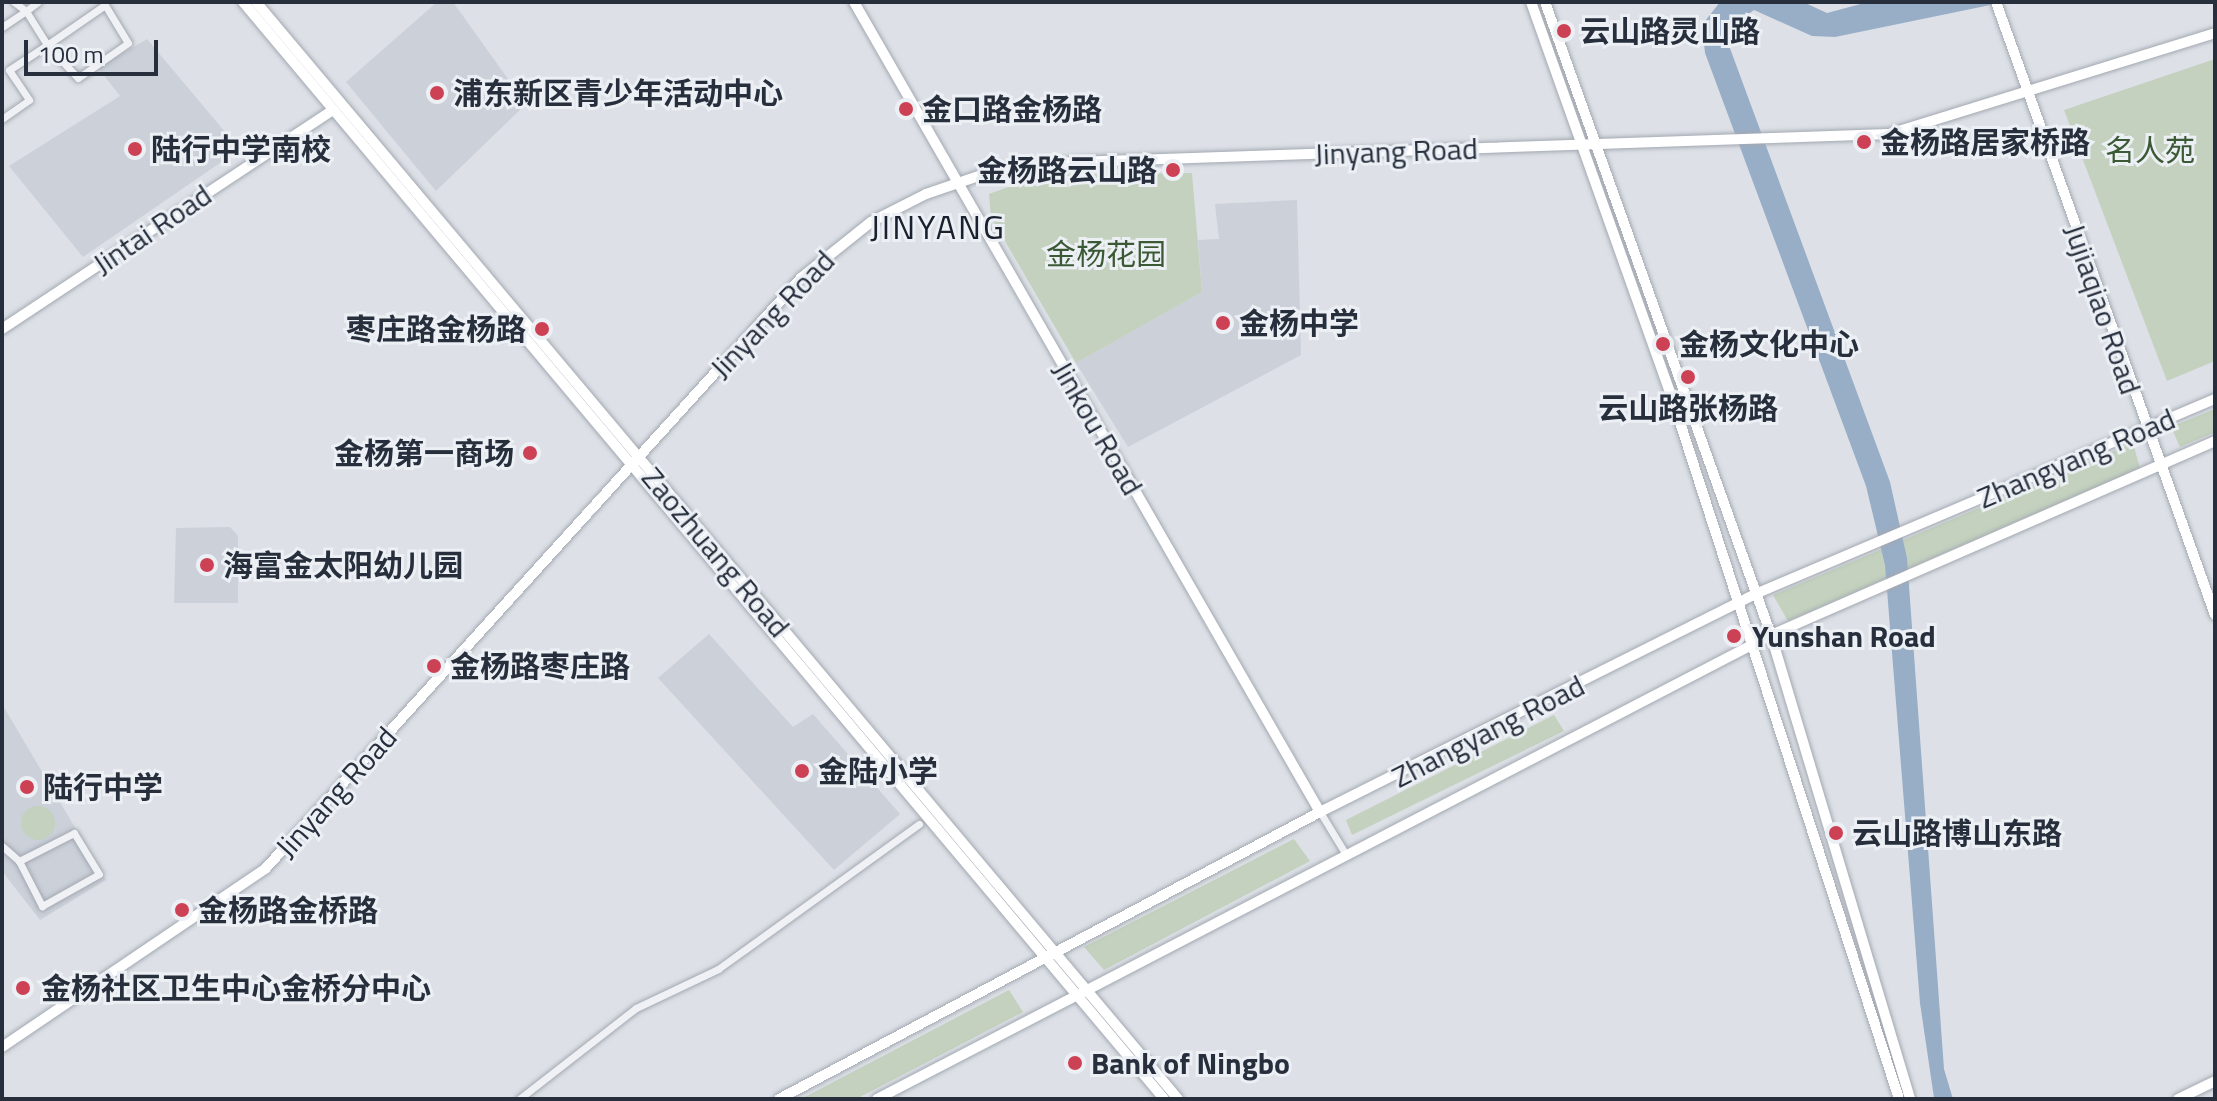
<!DOCTYPE html>
<meta charset="utf-8">
<style>
body{margin:0}
#map{position:relative;width:2217px;height:1101px;overflow:hidden;background:#dde1e7;font-family:"Titillium Web","Noto Sans SC",sans-serif}
div>[style]{position:absolute}
[style*='--x']{left:calc(var(--x)*1px);top:calc(var(--y)*1px);width:calc(var(--w)*1px);rotate:calc(var(--a)*1deg)}
.built>*{inset:0;background:#cbd0d9}
.green>*{inset:0;background:#c3d1be}
.round{border-radius:50%}
.water>*{inset:0;background:#98aec7}
.roads{filter:drop-shadow(0 0 2px #a3a8b1) drop-shadow(0 0 2px #a3a8b1)}
.street>*{height:7px;margin:-3.5px;padding:0 3.5px;transform-origin:3.5px;border-radius:3.5px;background:#f0f1f5}
.secondary>*{height:10px;margin:-5px;padding:0 5px;transform-origin:5px;border-radius:5px;background:#fff}
.dots>*{width:22px;height:22px;translate:-50% -50%;box-sizing:border-box;border:4px solid #ecf0f5;border-radius:50%}
span{translate:-50% -50%;white-space:nowrap;text-align:center;line-height:1.15;-webkit-text-stroke:6px #ecf0f5;paint-order:stroke}
.poi-label{font-size:30px;color:#272f3d;font-weight:700}
.left{translate:0 -50%;text-align:left}
.right{translate:-100% -50%;text-align:right}
.park-label{font-size:30px;color:#3b5934}
.street-label{font-size:30px;color:#272f3d}
.quarter-label{font-size:34px;color:#19202e;letter-spacing:2px}
.frame{position:absolute;inset:0;border:4px solid #272f3d;pointer-events:none}
.scale{position:absolute;left:24px;top:40px;width:134px;height:36px;box-sizing:border-box;border:4px solid #272f3d;border-top:0;padding-left:10px;font-size:24px;line-height:28px;white-space:nowrap;color:#272f3d;-webkit-text-stroke:6px #ecf0f5;paint-order:stroke}
</style>
<div id="map">
<div class="built">
<div style="clip-path:polygon(437px 2px,453px 2px,526px 104px,436px 191px,346px 82px)"></div>
<div style="clip-path:polygon(147px 39px,236px 145px,233px 154px,83px 257px,9px 166px,120px 96px,98px 68px)"></div>
<div style="clip-path:polygon(1297px 200px,1301px 355px,1128px 447px,1076px 363px,1202px 292px,1198px 240px,1219px 239px,1215px 204px)"></div>
<div style="clip-path:polygon(230px 527px,238px 536px,238px 603px,174px 603px,176px 528px)"></div>
<div style="clip-path:polygon(709px 634px,793px 727px,813px 714px,900px 814px,834px 870px,658px 678px)"></div>
<div style="clip-path:polygon(2px 704px,106px 880px,40px 920px,2px 871px)"></div>
</div>
<div class="green">
<div style="clip-path:polygon(2215px 59px,2215px 361px,2167px 381px,2064px 110px)"></div>
<div style="clip-path:polygon(1192px 173px,1202px 292px,1076px 363px,991px 217px,989px 194px,1041px 175px)"></div>
<div style="clip-path:polygon(2215px 409px,2215px 432px,2180px 447px,2171px 427px)"></div>
<div style="clip-path:polygon(2133px 443px,2140px 468px,1788px 621px,1773px 595px)"></div>
<div style="clip-path:polygon(1554px 715px,1564px 731px,1352px 835px,1346px 820px)"></div>
<div class="round" style="left:21px;top:806px;width:34px;height:34px"></div>
<div style="clip-path:polygon(1294px 839px,1310px 861px,1104px 970px,1084px 947px)"></div>
<div style="clip-path:polygon(1009px 990px,1023px 1012px,856px 1099px,801px 1099px)"></div>
</div>
<div class="water">
<div style="clip-path:polygon(1720px 2px,1803px 2px,1827px 13px,1868px 2px,2005px 2px,1835px 37px,1812px 36px,1754px 10px,1724px 32px,1890px 482px,1907px 558px,1944px 1069px,1953px 1099px,1934px 1098px,1920px 1003px,1885px 565px,1866px 486px,1705px 53px,1702px 25px)"></div>
</div>
<div class="roads">
<div class="street">
<div style="--x:14;--y:2;--w:15;--a:37"></div>
<div style="--x:26;--y:11;--w:15;--a:-37"></div>
<div style="--x:2;--y:27;--w:29;--a:-34"></div>
<div style="--x:26;--y:11;--w:40;--a:58"></div>
<div style="--x:47;--y:45;--w:70;--a:-34.6"></div>
<div style="--x:105;--y:5;--w:44;--a:58.8"></div>
<div style="--x:128;--y:43;--w:61;--a:145"></div>
<div style="--x:78;--y:78;--w:45;--a:-133.2"></div>
<div style="--x:47;--y:45;--w:45;--a:146.7"></div>
<div style="--x:9;--y:70;--w:36;--a:56"></div>
<div style="--x:29;--y:100;--w:33;--a:145"></div>
<div style="--x:1320;--y:812;--w:48;--a:58.6"></div>
<div style="--x:2;--y:846;--w:23;--a:41"></div>
<div style="--x:19;--y:861;--w:51;--a:62.9"></div>
<div style="--x:42;--y:906;--w:65;--a:-29.3"></div>
<div style="--x:99;--y:874;--w:48;--a:-121.4"></div>
<div style="--x:74;--y:833;--w:62;--a:153"></div>
<div style="--x:519;--y:1099;--w:148;--a:-37.9"></div>
<div style="--x:636;--y:1008;--w:91;--a:-25.4"></div>
<div style="--x:718;--y:969;--w:248;--a:-35.8"></div>
</div>
<div class="secondary">
<div style="--x:243;--y:2;--w:1432;--a:49.98"></div>
<div style="--x:256;--y:2;--w:1433;--a:49.95"></div>
<div style="--x:854;--y:2;--w:934;--a:60.09"></div>
<div style="--x:1531;--y:2;--w:430;--a:70.4"></div>
<div style="--x:1675;--y:407;--w:727;--a:72.06"></div>
<div style="--x:1545;--y:2;--w:672;--a:70.35"></div>
<div style="--x:1771;--y:635;--w:484;--a:73.3"></div>
<div style="--x:1996;--y:2;--w:651;--a:70.34"></div>
<div style="--x:2;--y:329;--w:397;--a:-33.5"></div>
<div style="--x:2;--y:1047;--w:319;--a:-34.1"></div>
<div style="--x:266;--y:868;--w:796;--a:-47.8"></div>
<div style="--x:801;--y:278;--w:90;--a:-38.7"></div>
<div style="--x:871;--y:222;--w:62;--a:-27"></div>
<div style="--x:926;--y:194;--w:71;--a:-18.9"></div>
<div style="--x:993;--y:171;--w:82;--a:-6.3"></div>
<div style="--x:1075;--y:162;--w:814;--a:-1.97"></div>
<div style="--x:1889;--y:134;--w:341;--a:-17.2"></div>
<div style="--x:779;--y:1099;--w:612;--a:-27.95"></div>
<div style="--x:1320;--y:812;--w:492;--a:-26.6"></div>
<div style="--x:1760;--y:592;--w:494;--a:-23"></div>
<div style="--x:877;--y:1099;--w:1007;--a:-27.43"></div>
<div style="--x:1771;--y:635;--w:485;--a:-23.6"></div>
<div style="--x:2178;--y:1099;--w:41;--a:-25.9"></div>
</div>
</div>
<div class="dots">
<div style="left:1564px;top:31px;background:#cd4155"></div>
<div style="left:437px;top:93px;background:#cd4155"></div>
<div style="left:906px;top:109px;background:#cd4155"></div>
<div style="left:1864px;top:142px;background:#cd4155"></div>
<div style="left:135px;top:149px;background:#cd4155"></div>
<div style="left:1173px;top:170px;background:#cd4155"></div>
<div style="left:1223px;top:323px;background:#cd4155"></div>
<div style="left:542px;top:329px;background:#cd4155"></div>
<div style="left:1663px;top:344px;background:#cd4155"></div>
<div style="left:1688px;top:377px;background:#cd4155"></div>
<div style="left:530px;top:453px;background:#cd4155"></div>
<div style="left:207px;top:565px;background:#cd4155"></div>
<div style="left:1734px;top:636px;background:#cd4155"></div>
<div style="left:434px;top:666px;background:#cd4155"></div>
<div style="left:802px;top:771px;background:#cd4155"></div>
<div style="left:27px;top:787px;background:#cd4155"></div>
<div style="left:1836px;top:833px;background:#cd4155"></div>
<div style="left:182px;top:910px;background:#cd4155"></div>
<div style="left:23px;top:988px;background:#cd4155"></div>
<div style="left:1075px;top:1063px;background:#cd4155"></div>
</div>
<div class="poi-label">
<span class="left" style="left:1580px;top:31px">云山路灵山路</span>
<span class="left" style="left:453px;top:93px">浦东新区青少年活动中心</span>
<span class="left" style="left:922px;top:109px">金口路金杨路</span>
<span class="left" style="left:1880px;top:142px">金杨路居家桥路</span>
<span class="left" style="left:151px;top:149px">陆行中学南校</span>
<span class="right" style="left:1157px;top:170px">金杨路云山路</span>
<span class="left" style="left:1239px;top:323px">金杨中学</span>
<span class="right" style="left:526px;top:329px">枣庄路金杨路</span>
<span class="left" style="left:1679px;top:344px">金杨文化中心</span>
<span style="left:1688px;top:408px">云山路张杨路</span>
<span class="right" style="left:514px;top:453px">金杨第一商场</span>
<span class="left" style="left:223px;top:565px">海富金太阳幼儿园</span>
<span class="left" style="left:1752px;top:636px">Yunshan Road</span>
<span class="left" style="left:450px;top:666px">金杨路枣庄路</span>
<span class="left" style="left:818px;top:771px">金陆小学</span>
<span class="left" style="left:43px;top:787px">陆行中学</span>
<span class="left" style="left:1852px;top:833px">云山路博山东路</span>
<span class="left" style="left:198px;top:910px">金杨路金桥路</span>
<span class="left" style="left:41px;top:988px">金杨社区卫生中心金桥分中心</span>
<span class="left" style="left:1091px;top:1063px">Bank of Ningbo</span>
</div>
<div class="park-label">
<span style="left:2150px;top:150px">名人苑</span>
<span style="left:1106px;top:254px">金杨花园</span>
</div>
<div class="street-label">
<span style="left:1396px;top:151px;rotate:-2deg">Jinyang Road</span>
<span style="left:152px;top:229px;rotate:-34deg">Jintai Road</span>
<span style="left:2103px;top:309px;rotate:71deg">Jujiaqiao Road</span>
<span style="left:772px;top:314px;rotate:-46deg">Jinyang Road</span>
<span style="left:1098px;top:428px;rotate:60deg">Jinkou Road</span>
<span style="left:2076px;top:458px;rotate:-23deg">Zhangyang Road</span>
<span style="left:716px;top:552px;rotate:50deg">Zaozhuang Road</span>
<span style="left:1488px;top:731px;rotate:-27deg">Zhangyang Road</span>
<span style="left:336px;top:792px;rotate:-48deg">Jinyang Road</span>
</div>
<div class="quarter-label">
<span style="left:938px;top:227px">JINYANG</span>
</div>
<div class="frame"></div>
<div class="scale">100 m</div>
</div>
